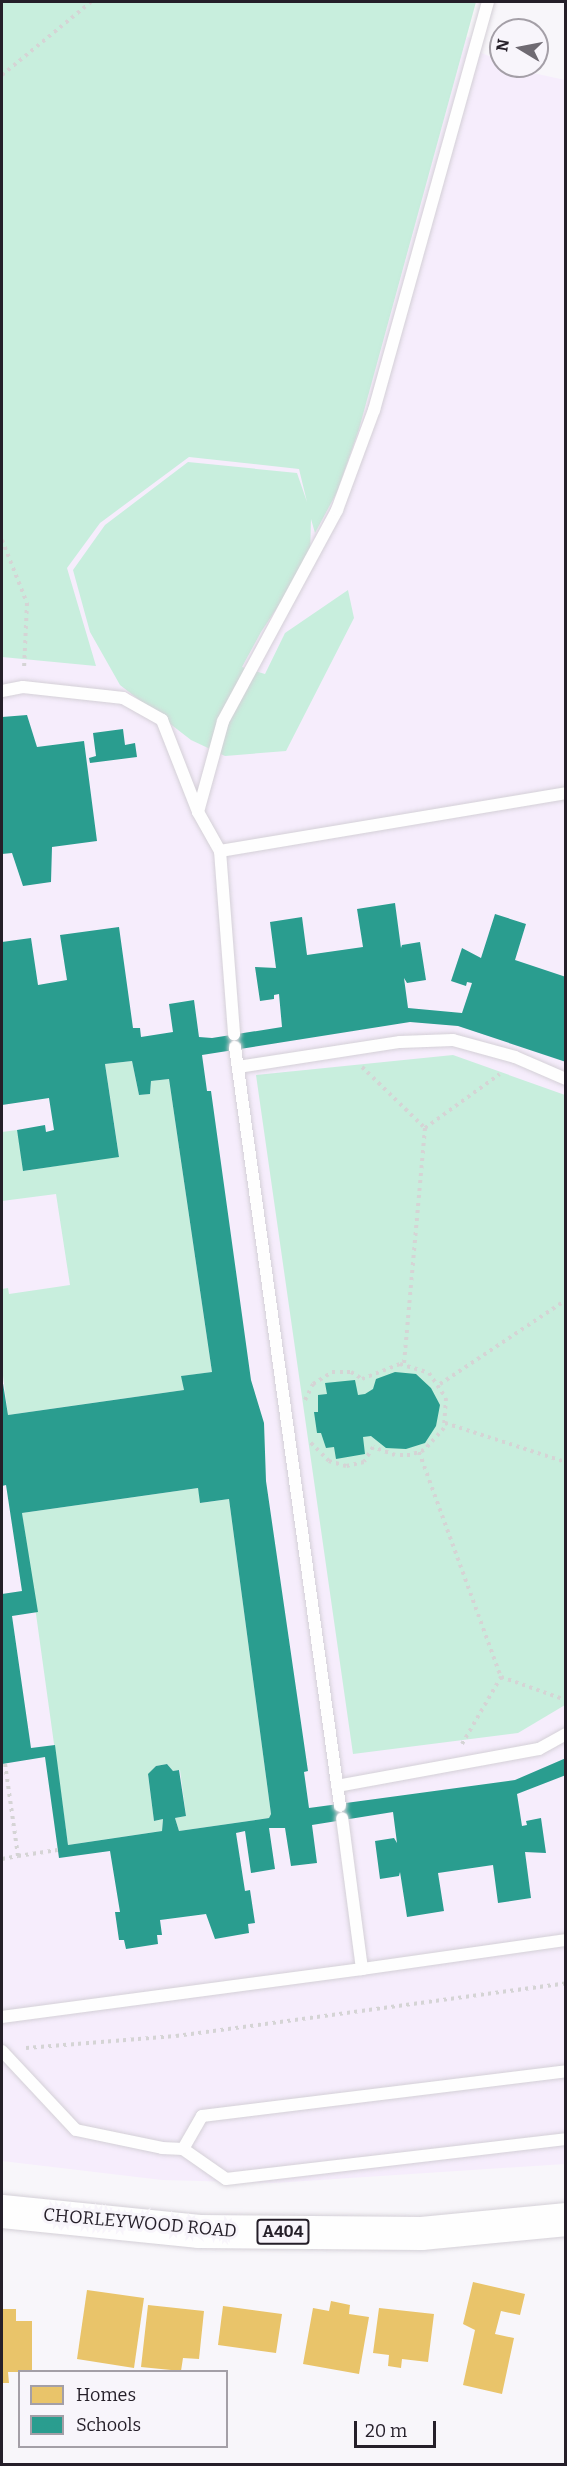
<!DOCTYPE html>
<style>
body{margin:0}
#map{position:relative;width:567px;height:2466px;overflow:hidden;background:#f8f6fa;font-family:Bitter,serif}
div>[style]{position:absolute}
[style*='--x']{left:calc(var(--x)*1px);top:calc(var(--y)*1px);width:calc(var(--w)*1px);rotate:calc(var(--a)*1deg)}
.built>*{inset:0;background:#f6edfc}
.green>*{inset:0;background:#c8eedd}
.homes>*{inset:0;background:#e9c46a}
.schools>*{inset:0;background:#2a9d8f}
.path>*{height:4px;margin-top:-2px;transform-origin:0;background:repeating-linear-gradient(90deg,#d5d4d5 0 3px,transparent 0 7.5px)}
.roads{filter:drop-shadow(0 0 2px #d4d0d7) drop-shadow(0 0 2px #d4d0d7)}
.lane>*{height:12px;margin:-6px;padding:0 6px;transform-origin:6px;border-radius:6px;background:#fefefe}
.primary>*{height:33px;margin:-16.5px;padding:0 16.5px;transform-origin:16.5px;border-radius:16.5px;background:#fefefe}
span{translate:-50% -50%;white-space:nowrap;text-align:center;line-height:1.15;-webkit-text-stroke:6px #f8f5fb;paint-order:stroke}
.shield-label span{padding:2px 4px;background:#f8f5fb;border:2px solid;border-radius:4px;-webkit-text-stroke-width:0}
.shield-label{font-size:16px;color:#251f29;font-weight:700}
.street-label{font-size:18px;color:#251f29}
.frame{position:absolute;inset:0;border:3px solid #251f29;pointer-events:none}
.legend{position:absolute;left:18px;top:2370px;width:210px;height:78px;box-sizing:border-box;background:#f8f5fb;border:2px solid #a49fa7;margin:0;padding:8px 10px;list-style:none;font-size:18px;color:#251f29}
.legend li{display:flex;align-items:center;gap:12px;height:30px}
.legend b{width:30px;border:2px solid #a49fa7}
.north{position:absolute;left:489px;top:18px;width:60px;height:60px;box-sizing:border-box;background:#f8f5fb;border:2px solid #a49fa7;border-radius:50%;rotate:280deg;font-size:16px;font-weight:700;line-height:24px;text-align:center;color:#251f29}
.north::after{content:'';display:block;margin:auto;width:21px;height:27px;background:#6f6a72;clip-path:polygon(50% 0,100% 100%,50% 72%,0 100%)}
.scale{position:absolute;left:354px;top:2421px;width:82px;height:27px;box-sizing:border-box;border:3px solid #251f29;border-top:0;padding-left:8px;font-size:18px;line-height:21px;white-space:nowrap;color:#251f29;-webkit-text-stroke:4px #f8f5fb;paint-order:stroke}
</style>
<div id="map">
<div class="built">
<div style="clip-path:polygon(2px 2px,362px 2px,480px 41px,477px 51px,501px 61px,501px 66px,565px 80px,565px 2164px,274px 2183px,162px 2180px,2px 2161px)"></div>
</div>
<div class="green">
<div style="clip-path:polygon(2px 2px,476px 2px,359px 429px,337px 492px,315px 533px,311px 519px,310px 558px,261px 632px,242px 667px,265px 674px,285px 633px,348px 590px,354px 618px,286px 751px,225px 756px,191px 740px,120px 685px,90px 632px,73px 570px,105px 525px,188px 462px,297px 473px,307px 502px,299px 469px,189px 457px,100px 523px,67px 568px,96px 666px,2px 657px)"></div>
<div style="clip-path:polygon(453px 1055px,565px 1095px,565px 1705px,518px 1733px,353px 1754px,256px 1075px)"></div>
<div style="clip-path:polygon(132px 1061px,139px 1095px,150px 1094px,151px 1081px,169px 1079px,212px 1372px,182px 1376px,184px 1390px,8px 1415px,2px 1368px,2px 1289px,8px 1288px,9px 1294px,70px 1285px,56px 1194px,2px 1201px,2px 1132px,17px 1130px,24px 1171px,119px 1156px,105px 1064px)"></div>
<div style="clip-path:polygon(198px 1488px,201px 1503px,229px 1499px,271px 1814px,269px 1818px,179px 1831px,175px 1818px,186px 1816px,180px 1770px,173px 1771px,167px 1764px,156px 1766px,148px 1775px,154px 1821px,163px 1819px,162px 1831px,68px 1845px,22px 1513px)"></div>
</div>
<div class="homes">
<div style="clip-path:polygon(473px 2282px,525px 2294px,520px 2315px,501px 2311px,495px 2334px,514px 2338px,502px 2394px,463px 2385px,475px 2330px,463px 2324px)"></div>
<div style="clip-path:polygon(87px 2290px,144px 2298px,134px 2368px,77px 2359px)"></div>
<div style="clip-path:polygon(331px 2301px,350px 2305px,349px 2314px,369px 2317px,359px 2374px,303px 2364px,313px 2308px,329px 2311px)"></div>
<div style="clip-path:polygon(148px 2305px,204px 2311px,199px 2359px,183px 2358px,181px 2371px,141px 2367px)"></div>
<div style="clip-path:polygon(223px 2306px,282px 2314px,276px 2353px,218px 2345px)"></div>
<div style="clip-path:polygon(379px 2308px,434px 2314px,428px 2362px,402px 2359px,401px 2368px,388px 2366px,389px 2355px,373px 2353px)"></div>
<div style="clip-path:polygon(2px 2309px,16px 2309px,16px 2321px,32px 2321px,32px 2372px,8px 2372px,9px 2383px,2px 2383px)"></div>
</div>
<div class="schools">
<div style="clip-path:polygon(27px 715px,37px 747px,84px 741px,97px 841px,52px 847px,51px 882px,23px 886px,12px 853px,2px 854px,2px 717px)"></div>
<div style="clip-path:polygon(123px 729px,125px 745px,135px 743px,137px 757px,90px 763px,89px 758px,96px 756px,93px 733px)"></div>
<div style="clip-path:polygon(evenodd,395px 903px,401px 948px,402px 945px,420px 942px,426px 980px,407px 983px,404px 978px,408px 1008px,462px 1013px,472px 983px,467px 982px,466px 986px,451px 981px,462px 948px,481px 958px,495px 914px,526px 924px,515px 960px,566px 977px,566px 1062px,458px 1026px,410px 1022px,202px 1055px,207px 1091px,211px 1091px,251px 1380px,264px 1423px,266px 1481px,308px 1771px,304px 1772px,309px 1808px,515px 1780px,566px 1758px,566px 1775px,517px 1794px,522px 1826px,527px 1825px,526px 1821px,541px 1818px,546px 1853px,525px 1852px,531px 1898px,498px 1903px,493px 1865px,438px 1873px,444px 1911px,407px 1917px,400px 1872px,399px 1876px,380px 1879px,375px 1841px,394px 1838px,397px 1843px,393px 1812px,312px 1825px,317px 1863px,291px 1866px,285px 1828px,269px 1828px,275px 1869px,251px 1873px,245px 1831px,236px 1833px,245px 1891px,250px 1890px,255px 1923px,248px 1924px,249px 1933px,215px 1939px,206px 1914px,160px 1920px,162px 1935px,157px 1935px,158px 1944px,126px 1949px,124px 1940px,119px 1940px,115px 1912px,120px 1912px,110px 1851px,59px 1858px,45px 1757px,2px 1764px,2px 1594px,22px 1591px,6px 1485px,2px 1486px,2px 1377px,8px 1415px,184px 1390px,181px 1376px,212px 1372px,169px 1079px,151px 1081px,150px 1094px,139px 1095px,132px 1061px,105px 1064px,119px 1157px,23px 1171px,17px 1130px,45px 1125px,46px 1132px,54px 1130px,49px 1098px,2px 1105px,2px 942px,31px 938px,38px 985px,67px 980px,60px 935px,119px 927px,133px 1028px,140px 1028px,141px 1037px,173px 1032px,169px 1004px,194px 1000px,199px 1037px,212px 1038px,282px 1027px,279px 994px,274px 995px,274px 999px,260px 1001px,255px 967px,276px 968px,270px 922px,302px 917px,307px 955px,363px 947px,357px 909px,395px 903px,198px 1488px,200px 1503px,229px 1499px,271px 1814px,269px 1818px,179px 1831px,175px 1818px,186px 1816px,179px 1770px,173px 1771px,167px 1764px,156px 1766px,148px 1774px,154px 1821px,163px 1819px,162px 1831px,68px 1845px,55px 1745px,31px 1748px,12px 1616px,38px 1612px,22px 1513px,198px 1488px)"></div>
<div style="clip-path:polygon(395px 1372px,416px 1374px,431px 1388px,440px 1405px,436px 1426px,425px 1443px,406px 1449px,386px 1448px,371px 1436px,363px 1437px,365px 1454px,336px 1459px,334px 1447px,326px 1448px,321px 1433px,317px 1433px,314px 1412px,318px 1412px,318px 1395px,327px 1394px,325px 1383px,355px 1380px,358px 1395px,365px 1394px,373px 1389px,376px 1379px)"></div>
</div>
<div class="path">
<div style="--x:2;--y:75;--w:115;--a:-39.4"></div>
<div style="--x:2;--y:540;--w:68;--a:68.4"></div>
<div style="--x:27;--y:603;--w:66;--a:92.6"></div>
<div style="--x:362;--y:1067;--w:88;--a:44.1"></div>
<div style="--x:425;--y:1128;--w:238;--a:95.1"></div>
<div style="--x:425;--y:1128;--w:92;--a:-35.8"></div>
<div style="--x:440;--y:1384;--w:151;--a:-33.7"></div>
<div style="--x:305;--y:1400;--w:18;--a:-63"></div>
<div style="--x:313;--y:1384;--w:22;--a:-32"></div>
<div style="--x:332;--y:1372;--w:19;--a:0"></div>
<div style="--x:351;--y:1372;--w:13;--a:32"></div>
<div style="--x:362;--y:1379;--w:41;--a:-21.5"></div>
<div style="--x:400;--y:1364;--w:30;--a:17"></div>
<div style="--x:429;--y:1373;--w:30;--a:56"></div>
<div style="--x:446;--y:1398;--w:30;--a:94"></div>
<div style="--x:444;--y:1428;--w:30;--a:132"></div>
<div style="--x:424;--y:1450;--w:15;--a:160"></div>
<div style="--x:410;--y:1455;--w:15;--a:180"></div>
<div style="--x:395;--y:1455;--w:23;--a:-160"></div>
<div style="--x:373;--y:1447;--w:17;--a:121"></div>
<div style="--x:364;--y:1462;--w:18;--a:167"></div>
<div style="--x:346;--y:1466;--w:18;--a:-164"></div>
<div style="--x:329;--y:1461;--w:27;--a:-135"></div>
<div style="--x:445;--y:1423;--w:127;--a:17.9"></div>
<div style="--x:419;--y:1452;--w:239;--a:70"></div>
<div style="--x:501;--y:1677;--w:69;--a:19.5"></div>
<div style="--x:462;--y:1744;--w:78;--a:-59.8"></div>
<div style="--x:18;--y:1856;--w:40;--a:-8.5"></div>
<div style="--x:2;--y:1859;--w:16;--a:-11"></div>
<div style="--x:18;--y:1856;--w:94;--a:-98"></div>
<div style="--x:26;--y:2048;--w:150;--a:-4.6"></div>
<div style="--x:176;--y:2036;--w:394;--a:-7.7"></div>
</div>
<div class="roads">
<div class="lane">
<div style="--x:2;--y:691;--w:21;--a:-11"></div>
<div style="--x:23;--y:687;--w:101;--a:6.3"></div>
<div style="--x:123;--y:698;--w:45;--a:29.4"></div>
<div style="--x:162;--y:720;--w:99;--a:68.6"></div>
<div style="--x:198;--y:812;--w:45;--a:60.6"></div>
<div style="--x:220;--y:851;--w:184;--a:85.6"></div>
<div style="--x:198;--y:812;--w:94;--a:-74.6"></div>
<div style="--x:223;--y:721;--w:240;--a:-61.6"></div>
<div style="--x:337;--y:510;--w:107;--a:-69.7"></div>
<div style="--x:374;--y:410;--w:424;--a:-74.4"></div>
<div style="--x:220;--y:851;--w:351;--a:-9.5"></div>
<div style="--x:235;--y:1047;--w:766;--a:82.12"></div>
<div style="--x:238;--y:1067;--w:164;--a:-8.8"></div>
<div style="--x:400;--y:1042;--w:53;--a:-2.2"></div>
<div style="--x:453;--y:1040;--w:64;--a:15.3"></div>
<div style="--x:515;--y:1057;--w:56;--a:23.3"></div>
<div style="--x:337;--y:1786;--w:205;--a:-10.4"></div>
<div style="--x:539;--y:1749;--w:31;--a:-29"></div>
<div style="--x:362;--y:1969;--w:206;--a:-8.1"></div>
<div style="--x:2;--y:2017;--w:363;--a:-7.6"></div>
<div style="--x:362;--y:1969;--w:152;--a:-97.5"></div>
<div style="--x:2;--y:2051;--w:108;--a:46.9"></div>
<div style="--x:76;--y:2130;--w:88;--a:11.8"></div>
<div style="--x:162;--y:2148;--w:21;--a:3"></div>
<div style="--x:183;--y:2149;--w:38;--a:-60"></div>
<div style="--x:202;--y:2116;--w:367;--a:-7"></div>
<div style="--x:183;--y:2149;--w:52;--a:34.9"></div>
<div style="--x:226;--y:2179;--w:342;--a:-6.7"></div>
</div>
<div class="primary">
<div style="--x:2;--y:2211;--w:198;--a:5.8"></div>
<div style="--x:199;--y:2231;--w:222;--a:0.5"></div>
<div style="--x:421;--y:2233;--w:146;--a:-5.5"></div>
</div>
</div>
<div class="shield-label">
<span style="left:283px;top:2232px">A404</span>
</div>
<div class="street-label">
<span style="left:140px;top:2223px;rotate:5deg">CHORLEYWOOD ROAD</span>
</div>
<div class="frame"></div>
<ul class="legend">
<li><b style="height:16px;background:#e9c46a"></b>Homes</li>
<li><b style="height:16px;background:#2a9d8f"></b>Schools</li>
</ul>
<div class="north">N</div>
<div class="scale">20 m</div>
</div>
